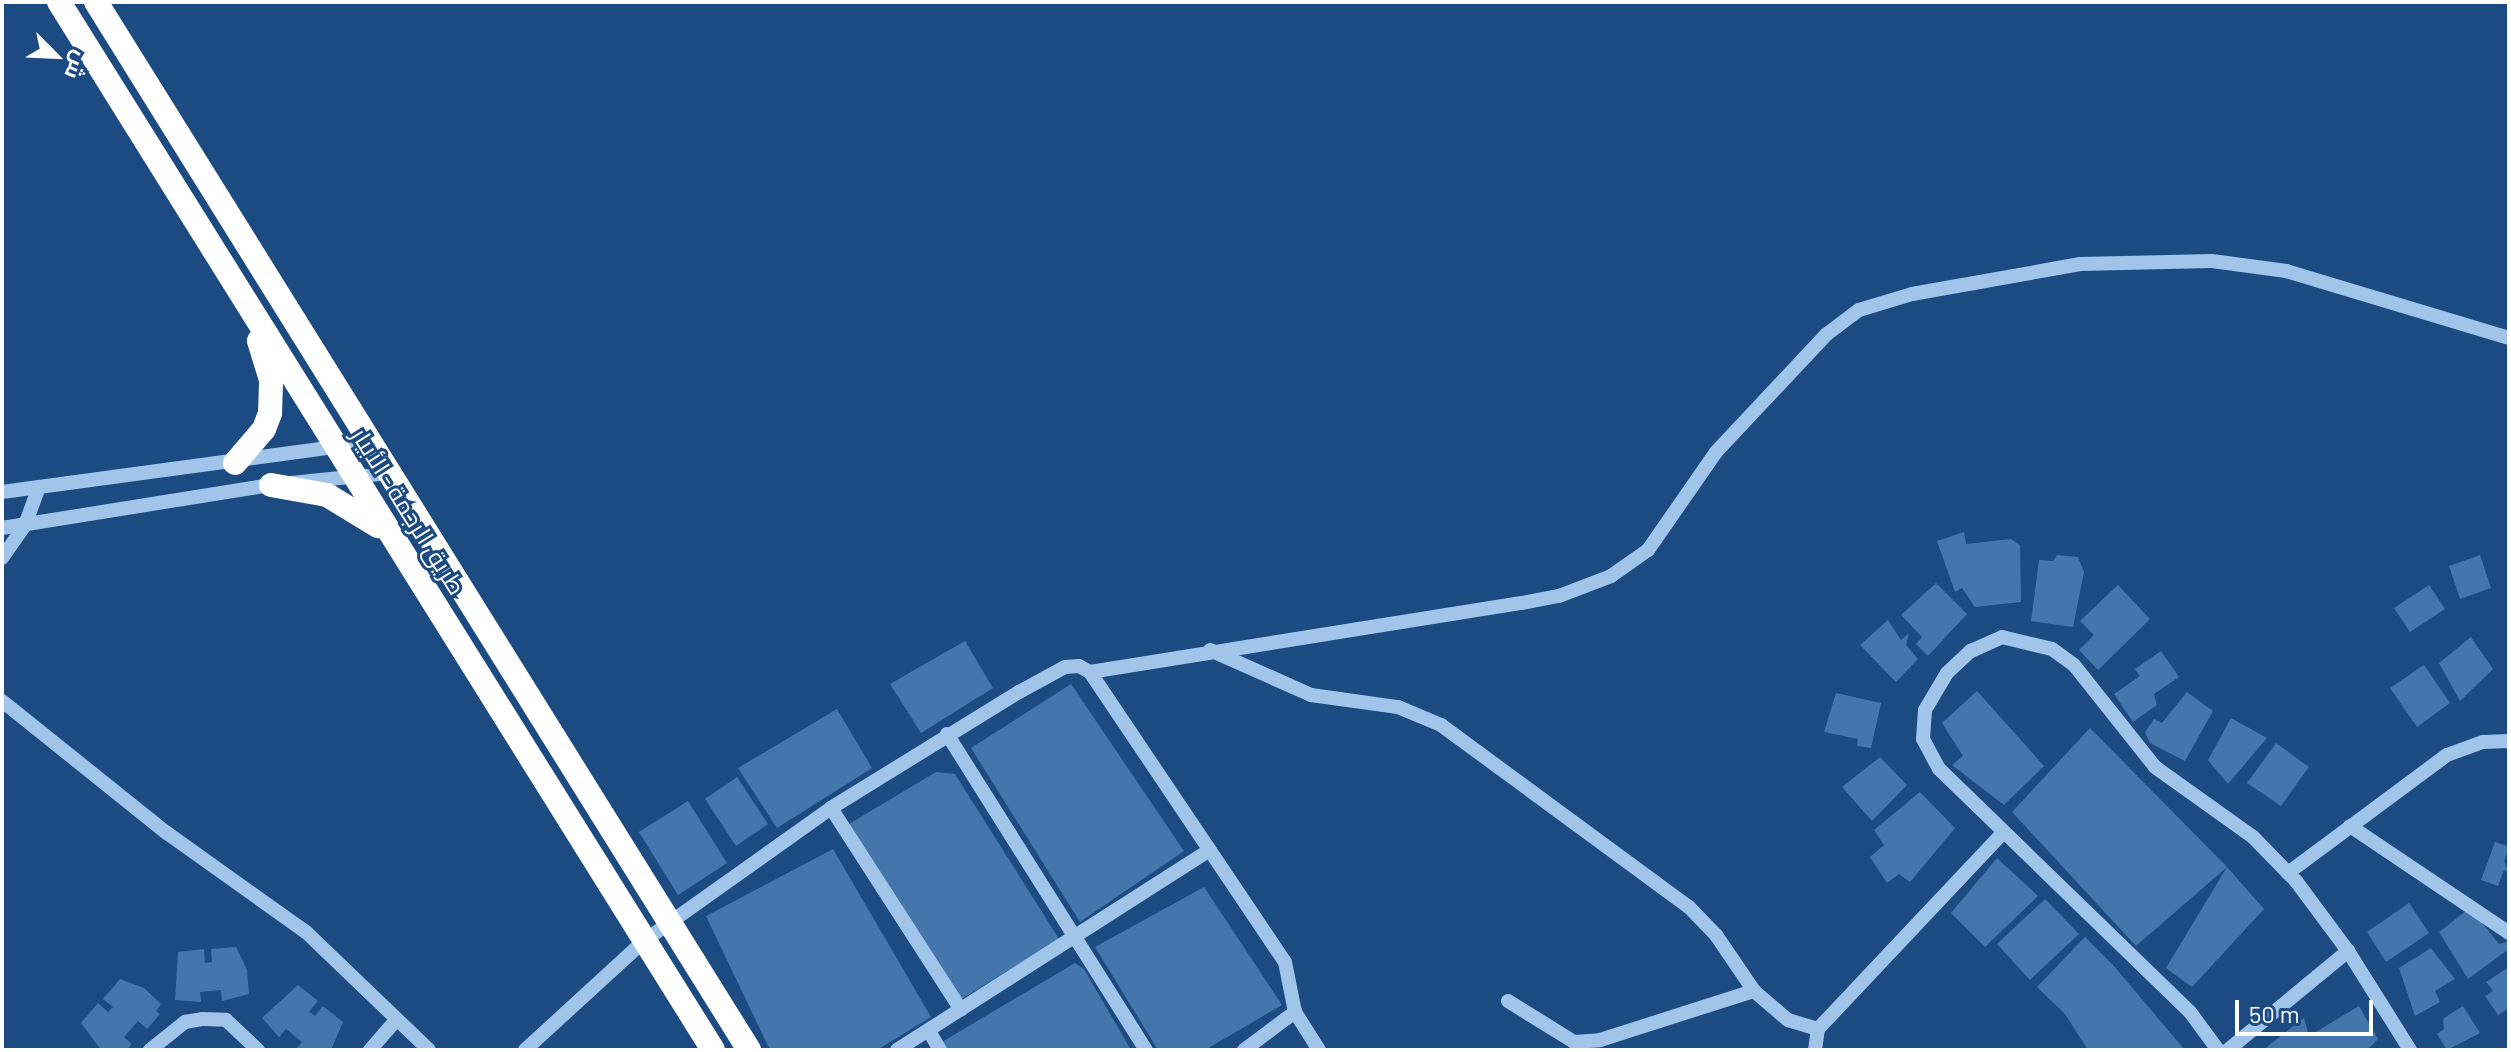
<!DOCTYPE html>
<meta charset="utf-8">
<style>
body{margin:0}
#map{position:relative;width:2511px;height:1052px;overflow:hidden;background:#1c4b81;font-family:Barlow,Cairo,sans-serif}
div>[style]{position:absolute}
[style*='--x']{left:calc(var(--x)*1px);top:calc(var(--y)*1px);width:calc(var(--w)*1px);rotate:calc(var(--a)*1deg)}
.building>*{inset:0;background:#4475ab}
.minor>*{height:14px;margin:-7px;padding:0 7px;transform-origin:7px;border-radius:7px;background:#a0c4ea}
.highway>*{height:24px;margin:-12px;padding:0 12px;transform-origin:12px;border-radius:12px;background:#fff}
span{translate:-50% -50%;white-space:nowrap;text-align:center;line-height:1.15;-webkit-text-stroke:6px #1c4b81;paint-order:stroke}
.street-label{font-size:24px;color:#fff}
.frame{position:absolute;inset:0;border:4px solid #fff;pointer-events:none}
.north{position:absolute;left:16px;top:16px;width:80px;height:80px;-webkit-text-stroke:6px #1c4b81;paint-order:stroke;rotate:114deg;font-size:22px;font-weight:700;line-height:32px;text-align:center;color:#fff}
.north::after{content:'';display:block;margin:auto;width:28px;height:36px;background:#fff;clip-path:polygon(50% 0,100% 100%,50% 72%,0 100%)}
.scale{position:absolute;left:2235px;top:1000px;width:138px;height:36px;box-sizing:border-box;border:4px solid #fff;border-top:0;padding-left:10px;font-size:24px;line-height:28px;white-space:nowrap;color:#fff;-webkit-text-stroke:6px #1c4b81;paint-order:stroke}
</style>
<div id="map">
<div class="building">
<div style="clip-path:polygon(1964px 532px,1966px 544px,2011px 539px,2020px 545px,2021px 602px,1975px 607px,1962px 588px,1955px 592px,1937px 541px)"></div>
<div style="clip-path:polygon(2057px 555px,2078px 557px,2084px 572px,2073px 627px,2031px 621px,2039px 560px,2053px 561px)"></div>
<div style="clip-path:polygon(2480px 555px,2491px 588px,2460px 599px,2449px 566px)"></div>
<div style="clip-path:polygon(1936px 583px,1967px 614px,1928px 656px,1916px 644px,1922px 637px,1901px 615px)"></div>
<div style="clip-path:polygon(2118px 585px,2150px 619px,2098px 670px,2079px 650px,2094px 635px,2080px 621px)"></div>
<div style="clip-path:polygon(2429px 585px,2445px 609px,2410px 632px,2394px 608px)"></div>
<div style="clip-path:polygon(1888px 620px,1901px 640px,1909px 633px,1906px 645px,1918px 659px,1896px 682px,1860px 645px)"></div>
<div style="clip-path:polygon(2471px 637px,2493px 669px,2460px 701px,2439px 663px)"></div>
<div style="clip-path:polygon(965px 641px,993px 688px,921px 733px,890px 684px)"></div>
<div style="clip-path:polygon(2161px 651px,2179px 677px,2154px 694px,2157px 705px,2133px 722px,2114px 694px,2140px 676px,2135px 669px)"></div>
<div style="clip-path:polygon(2424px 665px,2450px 703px,2417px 727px,2390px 688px)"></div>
<div style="clip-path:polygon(1071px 684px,1184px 851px,1080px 922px,971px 748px)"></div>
<div style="clip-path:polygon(1977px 691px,2044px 766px,2004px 805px,1952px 765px,1963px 756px,1942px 723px)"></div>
<div style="clip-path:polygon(2187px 692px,2213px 711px,2185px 761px,2150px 743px,2145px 732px,2154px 719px,2162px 723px)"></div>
<div style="clip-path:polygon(1836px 693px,1881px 703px,1871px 748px,1857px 746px,1858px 739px,1824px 732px)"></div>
<div style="clip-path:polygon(837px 709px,872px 768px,777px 828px,738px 768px)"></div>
<div style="clip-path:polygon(2231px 718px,2267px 738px,2228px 784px,2208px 760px)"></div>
<div style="clip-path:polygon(2090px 728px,2227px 867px,2264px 909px,2192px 987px,2166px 968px,2227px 867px,2136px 946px,2012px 812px)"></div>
<div style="clip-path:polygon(2276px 743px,2309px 767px,2281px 806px,2247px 783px)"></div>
<div style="clip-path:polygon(1880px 757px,1907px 785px,1872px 821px,1842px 787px)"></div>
<div style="clip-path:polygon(936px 772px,955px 774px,1059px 939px,960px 1000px,849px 824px)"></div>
<div style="clip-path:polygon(737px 777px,768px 824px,736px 846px,705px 799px)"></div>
<div style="clip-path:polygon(1920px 792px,1955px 828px,1910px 882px,1899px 874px,1887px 883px,1870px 857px,1884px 845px,1874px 830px)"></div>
<div style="clip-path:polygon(688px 801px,727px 863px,678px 895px,639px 832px)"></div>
<div style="clip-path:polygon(2495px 842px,2509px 847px,2504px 861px,2509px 872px,2504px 870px,2498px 886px,2481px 880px)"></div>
<div style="clip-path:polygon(833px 849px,931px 1017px,877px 1050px,770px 1050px,706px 916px)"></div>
<div style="clip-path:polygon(1997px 858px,2038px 896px,1985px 947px,1951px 913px)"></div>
<div style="clip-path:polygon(1204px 887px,1282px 1005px,1205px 1050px,1158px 1050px,1095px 947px)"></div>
<div style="clip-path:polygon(2045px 899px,2079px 934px,2030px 980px,1997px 944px)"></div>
<div style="clip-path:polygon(2409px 903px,2429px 933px,2386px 962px,2367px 932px)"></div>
<div style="clip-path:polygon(2470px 908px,2499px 944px,2509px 941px,2509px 949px,2468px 979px,2439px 932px)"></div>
<div style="clip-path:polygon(2085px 937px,2113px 965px,2185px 1050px,2088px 1050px,2065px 1014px,2037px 987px)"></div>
<div style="clip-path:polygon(236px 947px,247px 970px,249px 994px,222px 1001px,221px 990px,200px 992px,201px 1002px,175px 1000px,178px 952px,204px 949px,205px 963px,212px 962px,211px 949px)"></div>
<div style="clip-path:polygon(2431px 948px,2455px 979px,2435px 991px,2440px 1002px,2415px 1016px,2399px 968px)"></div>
<div style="clip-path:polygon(1075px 963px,1084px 969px,1131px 1050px,947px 1050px,942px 1042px)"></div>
<div style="clip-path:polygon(2509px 967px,2509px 1008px,2498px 1015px,2485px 996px,2493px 991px,2486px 982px)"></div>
<div style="clip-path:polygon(120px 979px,144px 988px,161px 1004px,156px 1011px,160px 1014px,147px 1029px,138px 1021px,124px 1037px,132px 1044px,126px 1050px,101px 1050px,81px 1023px,98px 1003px,108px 1012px,113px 1007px,103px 999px)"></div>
<div style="clip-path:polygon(298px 985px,318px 1001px,309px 1012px,315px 1016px,323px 1006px,343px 1022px,331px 1050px,295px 1050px,302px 1042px,286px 1029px,279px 1037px,262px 1018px)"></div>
<div style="clip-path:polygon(2359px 1006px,2378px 1039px,2367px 1050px,2263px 1050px,2304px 1018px,2309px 1036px)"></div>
<div style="clip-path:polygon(2463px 1006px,2480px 1033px,2447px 1050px,2437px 1034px,2444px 1029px,2443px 1019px)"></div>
</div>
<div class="minor">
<div style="--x:2;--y:492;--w:372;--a:-7.7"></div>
<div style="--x:2;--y:528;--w:272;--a:-9.1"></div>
<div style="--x:271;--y:485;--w:119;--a:-5.8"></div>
<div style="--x:2;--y:558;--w:40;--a:-55.1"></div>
<div style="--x:25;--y:525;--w:40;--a:-69.8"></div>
<div style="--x:1210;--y:650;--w:111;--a:24"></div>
<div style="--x:1311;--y:695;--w:88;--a:7.9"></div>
<div style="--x:1398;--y:707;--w:47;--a:22.7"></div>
<div style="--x:1441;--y:725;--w:308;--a:36.3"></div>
<div style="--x:1689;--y:907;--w:39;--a:46"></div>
<div style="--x:1716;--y:935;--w:68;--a:55.8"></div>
<div style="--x:1754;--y:991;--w:45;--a:40.5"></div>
<div style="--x:1788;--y:1020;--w:31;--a:17"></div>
<div style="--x:1090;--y:672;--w:437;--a:-9.1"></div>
<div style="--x:1522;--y:603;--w:38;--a:-11"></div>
<div style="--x:1559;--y:596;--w:56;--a:-21"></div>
<div style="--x:1611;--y:576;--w:45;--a:-35.1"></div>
<div style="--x:1648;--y:550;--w:119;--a:-55.2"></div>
<div style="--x:1716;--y:452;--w:162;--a:-46.8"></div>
<div style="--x:1827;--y:334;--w:40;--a:-37"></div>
<div style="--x:1859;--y:310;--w:55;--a:-16.8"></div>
<div style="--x:1912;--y:294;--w:171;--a:-10.1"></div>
<div style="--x:2080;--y:264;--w:132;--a:-1.3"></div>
<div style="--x:2212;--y:261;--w:75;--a:7.7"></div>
<div style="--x:2286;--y:271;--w:233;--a:16.7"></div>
<div style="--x:2;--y:701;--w:211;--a:38.7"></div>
<div style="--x:167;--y:833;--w:171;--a:35.5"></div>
<div style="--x:306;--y:932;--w:170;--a:43.8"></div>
<div style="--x:947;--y:734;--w:373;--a:57.8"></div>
<div style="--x:831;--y:808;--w:240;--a:57.2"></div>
<div style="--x:2350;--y:826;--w:192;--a:33.9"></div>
<div style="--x:2288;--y:873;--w:198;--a:-36.6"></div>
<div style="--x:2447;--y:755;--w:38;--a:-20"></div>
<div style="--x:2483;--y:742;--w:26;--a:-2"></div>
<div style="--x:1508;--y:1001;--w:78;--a:31.8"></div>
<div style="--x:1574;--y:1042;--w:26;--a:-4"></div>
<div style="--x:1600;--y:1040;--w:162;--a:-17.7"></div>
<div style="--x:929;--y:1031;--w:22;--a:60"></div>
<div style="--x:150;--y:1050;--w:45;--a:-38.7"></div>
<div style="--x:185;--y:1022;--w:17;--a:-10"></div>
<div style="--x:202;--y:1019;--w:24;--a:2"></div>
<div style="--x:226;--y:1020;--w:44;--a:43.2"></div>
<div style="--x:370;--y:1050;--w:38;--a:-49"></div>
<div style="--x:525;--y:1050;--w:161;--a:-42.5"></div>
<div style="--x:644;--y:941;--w:229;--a:-35.4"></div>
<div style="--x:831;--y:808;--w:221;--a:-31.7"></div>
<div style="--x:1019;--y:692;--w:52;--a:-28.5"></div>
<div style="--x:1065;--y:667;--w:14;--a:-4"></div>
<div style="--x:1079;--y:666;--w:13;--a:29"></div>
<div style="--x:1090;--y:672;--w:349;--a:56.1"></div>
<div style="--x:1285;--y:962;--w:51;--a:78.7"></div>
<div style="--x:1295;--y:1012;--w:45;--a:57.7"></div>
<div style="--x:897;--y:1050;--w:371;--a:-32.6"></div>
<div style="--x:1244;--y:1050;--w:64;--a:-36.7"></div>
<div style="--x:1815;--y:1050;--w:21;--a:-82"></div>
<div style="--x:1818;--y:1029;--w:268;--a:-46.7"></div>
<div style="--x:2218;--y:1050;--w:47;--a:-126.4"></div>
<div style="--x:2190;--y:1012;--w:349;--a:-135.9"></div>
<div style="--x:1939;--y:769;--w:34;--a:-118"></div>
<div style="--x:1923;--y:739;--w:29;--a:-86"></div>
<div style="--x:1925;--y:710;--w:43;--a:-59.3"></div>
<div style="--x:1947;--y:673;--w:33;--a:-43"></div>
<div style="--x:1971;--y:651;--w:34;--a:-24"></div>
<div style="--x:2002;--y:637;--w:51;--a:13.5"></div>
<div style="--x:2052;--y:649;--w:27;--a:36"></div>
<div style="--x:2074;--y:665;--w:130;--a:51.5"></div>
<div style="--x:2155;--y:767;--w:120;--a:35.5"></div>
<div style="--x:2253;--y:837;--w:62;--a:45.7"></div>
<div style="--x:2296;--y:881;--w:87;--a:53.4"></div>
<div style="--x:2348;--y:951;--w:117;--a:57.9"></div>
<div style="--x:2228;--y:1050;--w:156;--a:-39.5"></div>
</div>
<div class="highway">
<div style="--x:59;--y:2;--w:1235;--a:58.03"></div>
<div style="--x:96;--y:2;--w:1235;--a:58.07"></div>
<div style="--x:235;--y:463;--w:45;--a:-49.5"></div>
<div style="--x:264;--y:429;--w:17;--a:-69"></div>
<div style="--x:270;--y:413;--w:33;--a:-88"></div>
<div style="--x:271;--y:380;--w:41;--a:-107.1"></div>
<div style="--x:271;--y:485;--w:57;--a:10.1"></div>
<div style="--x:327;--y:495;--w:60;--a:31.3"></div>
</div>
<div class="street-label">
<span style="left:409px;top:511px;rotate:58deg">طريق الرجمة - الأبيار</span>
</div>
<div class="frame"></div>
<div class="north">ش</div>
<div class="scale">50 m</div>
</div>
